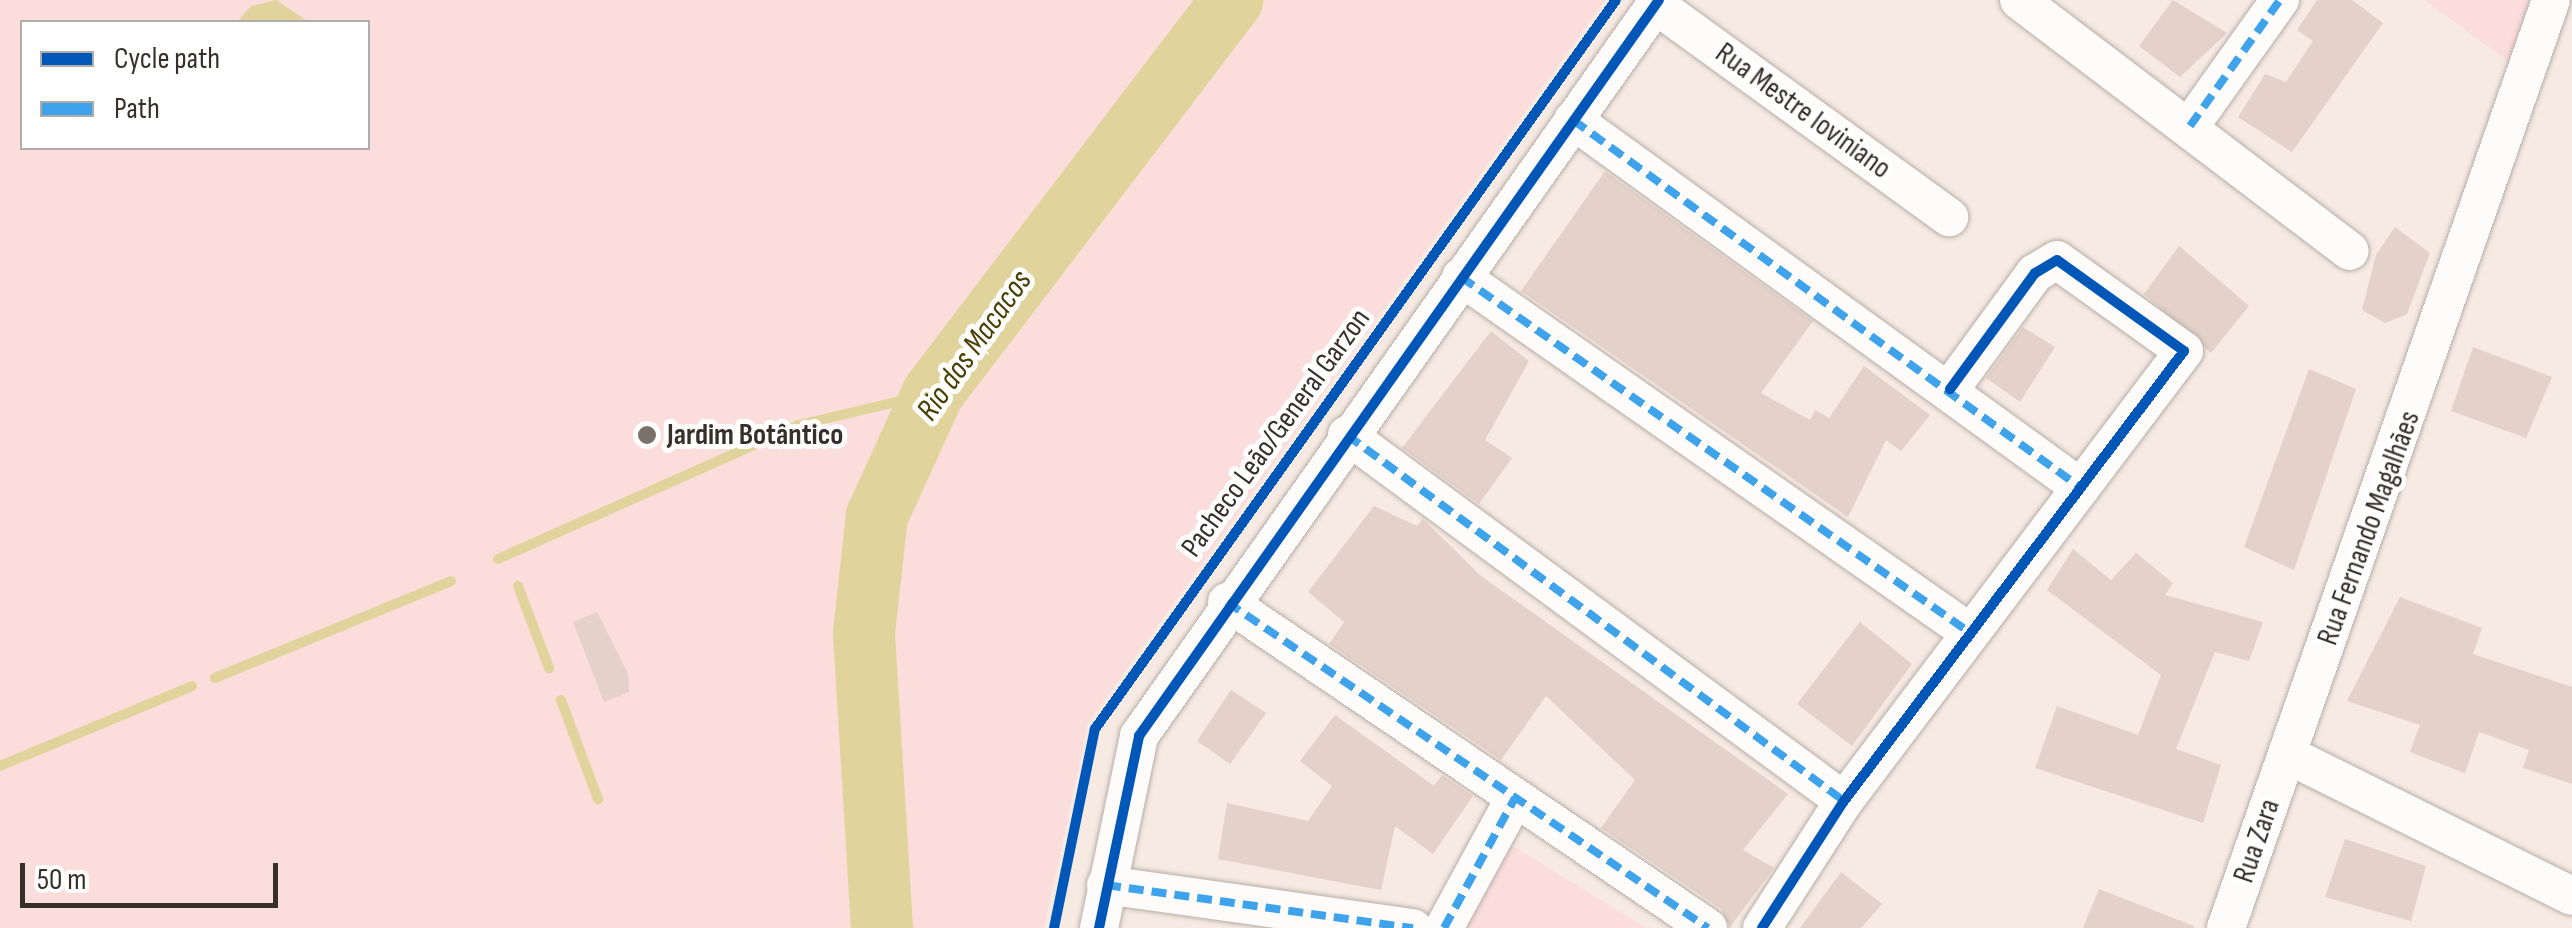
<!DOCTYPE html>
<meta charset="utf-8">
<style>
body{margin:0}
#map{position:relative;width:2572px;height:928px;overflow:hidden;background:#f6eae2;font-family:"Sofia Sans Condensed",sans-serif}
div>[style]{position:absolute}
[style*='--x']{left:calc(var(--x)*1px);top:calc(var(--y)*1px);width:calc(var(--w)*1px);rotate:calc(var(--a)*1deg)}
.green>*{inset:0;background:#fbdddb}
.water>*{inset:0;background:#e0d49c}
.stream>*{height:10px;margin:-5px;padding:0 5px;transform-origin:5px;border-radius:5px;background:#e0d49c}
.river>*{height:62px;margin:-31px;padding:0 31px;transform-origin:31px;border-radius:31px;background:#e0d49c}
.building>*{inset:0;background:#e4d1c9}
.roads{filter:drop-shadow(0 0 2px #b7aea7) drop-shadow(0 0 2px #b7aea7)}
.street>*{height:38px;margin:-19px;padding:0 19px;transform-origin:19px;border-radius:19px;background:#fefcfb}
.quiet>*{height:8px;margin-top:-4px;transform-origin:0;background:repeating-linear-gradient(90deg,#3fa3eb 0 15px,transparent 0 23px)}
.cycleway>*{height:10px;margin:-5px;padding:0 5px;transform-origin:5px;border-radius:5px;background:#0057b8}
.dots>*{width:28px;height:28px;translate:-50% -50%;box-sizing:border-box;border:5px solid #fff;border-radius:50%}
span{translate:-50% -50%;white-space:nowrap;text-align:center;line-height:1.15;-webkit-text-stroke:10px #fff;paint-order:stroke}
.street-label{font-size:30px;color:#37302a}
.poi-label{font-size:30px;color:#37302a;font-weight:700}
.left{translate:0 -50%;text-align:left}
.water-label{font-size:32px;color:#483f00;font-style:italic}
.legend{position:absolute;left:20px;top:20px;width:350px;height:130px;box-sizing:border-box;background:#fff;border:2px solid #afacaa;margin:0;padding:12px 18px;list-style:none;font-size:30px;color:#37302a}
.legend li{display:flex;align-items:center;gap:20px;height:50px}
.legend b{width:50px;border:2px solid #afacaa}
.scale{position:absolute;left:20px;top:863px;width:258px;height:45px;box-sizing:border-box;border:5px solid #37302a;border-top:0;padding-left:12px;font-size:30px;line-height:35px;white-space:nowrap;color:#37302a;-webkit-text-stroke:8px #fff;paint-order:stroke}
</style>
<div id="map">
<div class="green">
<div style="clip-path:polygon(evenodd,0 0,1605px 0,1088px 723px,1044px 928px,0 928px,0 0,22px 22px,368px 22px,368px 148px,22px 148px,22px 22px)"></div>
<div style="clip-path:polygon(2424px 0,2529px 0,2515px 66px)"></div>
<div style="clip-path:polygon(1513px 846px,1646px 928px,1462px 928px)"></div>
</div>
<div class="water">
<div style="clip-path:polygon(276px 0,309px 22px,237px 22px,251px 6px)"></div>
</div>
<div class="stream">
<div style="--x:498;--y:559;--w:329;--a:-24"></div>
<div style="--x:799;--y:425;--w:138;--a:-13.4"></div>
<div style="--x:518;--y:586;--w:88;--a:69.3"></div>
<div style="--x:215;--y:678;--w:255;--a:-22.3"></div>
<div style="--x:561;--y:700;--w:106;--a:69.5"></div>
<div style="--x:0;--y:766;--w:208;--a:-22.6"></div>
</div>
<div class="river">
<div style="--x:882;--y:928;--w:296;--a:-93.5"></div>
<div style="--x:864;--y:633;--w:118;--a:-83.7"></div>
<div style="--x:877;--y:516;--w:135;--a:-65.5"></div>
<div style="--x:933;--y:393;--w:494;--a:-52.7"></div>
</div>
<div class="building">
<div style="clip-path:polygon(2173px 0,2227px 33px,2180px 77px,2139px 46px)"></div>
<div style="clip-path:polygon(2317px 0,2352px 0,2383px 23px,2292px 152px,2238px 117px,2265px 74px,2286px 82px,2313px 41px,2297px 30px)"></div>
<div style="clip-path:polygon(1605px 171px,1813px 321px,1761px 393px,1810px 420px,1815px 410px,1829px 418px,1864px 366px,1930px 415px,1901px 451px,1886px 440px,1848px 517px,1521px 291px)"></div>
<div style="clip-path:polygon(2395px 227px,2430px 253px,2407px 314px,2385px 323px,2362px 310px,2376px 255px)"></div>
<div style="clip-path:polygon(2179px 246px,2249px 306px,2211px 353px,2144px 294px)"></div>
<div style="clip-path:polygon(2023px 327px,2055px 347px,2020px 402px,1986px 378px)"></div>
<div style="clip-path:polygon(1491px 331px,1529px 361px,1485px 440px,1512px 458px,1479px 504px,1402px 448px)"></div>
<div style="clip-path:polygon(2473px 347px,2552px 377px,2526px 438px,2451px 411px)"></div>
<div style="clip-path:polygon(2309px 369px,2356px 389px,2294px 570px,2244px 547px)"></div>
<div style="clip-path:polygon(1374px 506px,1417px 526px,1423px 519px,1481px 576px,1788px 794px,1743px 850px,1774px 868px,1730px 927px,1721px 909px,1601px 828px,1635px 780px,1546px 696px,1501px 760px,1329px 644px,1344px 622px,1308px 592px)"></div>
<div style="clip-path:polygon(2073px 549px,2111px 580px,2136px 553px,2173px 583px,2165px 595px,2263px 622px,2249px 661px,2215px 652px,2176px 749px,2221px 765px,2203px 823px,2035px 768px,2057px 706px,2138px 735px,2161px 675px,2047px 590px)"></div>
<div style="clip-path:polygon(2400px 597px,2482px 628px,2473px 654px,2572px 687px,2572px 784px,2523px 768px,2529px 750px,2479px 732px,2465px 773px,2410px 752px,2420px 725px,2347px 701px)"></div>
<div style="clip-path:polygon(597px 612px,628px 674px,629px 692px,604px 702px,573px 622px)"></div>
<div style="clip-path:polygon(1860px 622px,1912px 664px,1852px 746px,1797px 704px)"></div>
<div style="clip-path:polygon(1231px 690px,1266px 713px,1230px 764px,1197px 741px)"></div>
<div style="clip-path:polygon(1335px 715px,1434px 786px,1442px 775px,1473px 796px,1433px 854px,1395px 826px,1381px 890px,1218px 859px,1227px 803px,1308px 821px,1332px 786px,1300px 761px)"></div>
<div style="clip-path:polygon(2345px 839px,2426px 866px,2411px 921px,2325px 897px)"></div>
<div style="clip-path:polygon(1841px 872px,1882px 904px,1861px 928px,1800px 928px)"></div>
<div style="clip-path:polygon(2099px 889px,2194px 926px,2194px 928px,2083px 928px)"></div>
</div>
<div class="roads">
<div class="street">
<div style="--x:2019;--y:0;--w:415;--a:37.2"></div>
<div style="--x:1656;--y:5;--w:362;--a:35.9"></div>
<div style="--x:1573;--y:120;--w:627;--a:35.92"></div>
<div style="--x:2190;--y:126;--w:155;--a:-54.5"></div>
<div style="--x:1461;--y:277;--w:620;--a:34.95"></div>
<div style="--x:1347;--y:435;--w:617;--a:36.37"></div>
<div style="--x:1227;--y:602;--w:581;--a:34.13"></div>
<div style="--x:2288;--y:755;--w:317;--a:26.4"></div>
<div style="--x:1106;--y:885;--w:310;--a:8"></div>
<div style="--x:1099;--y:928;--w:196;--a:-78.2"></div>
<div style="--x:1139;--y:736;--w:901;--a:-54.76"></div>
<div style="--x:1444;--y:928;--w:148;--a:-61.4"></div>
<div style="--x:1762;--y:928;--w:151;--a:-57.2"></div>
<div style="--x:1844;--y:801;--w:564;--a:-52.93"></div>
<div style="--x:2184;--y:351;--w:156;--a:-144.4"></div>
<div style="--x:2057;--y:260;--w:26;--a:149"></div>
<div style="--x:2035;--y:273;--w:144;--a:126.2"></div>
<div style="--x:2226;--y:928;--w:983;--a:-70.7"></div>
</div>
</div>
<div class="quiet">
<div style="--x:1573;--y:120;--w:627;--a:35.92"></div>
<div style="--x:2190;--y:126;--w:155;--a:-54.5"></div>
<div style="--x:1461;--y:277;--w:620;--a:34.95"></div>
<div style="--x:1347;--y:435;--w:617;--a:36.37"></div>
<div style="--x:1227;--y:602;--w:581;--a:34.13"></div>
<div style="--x:1106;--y:885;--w:310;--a:8"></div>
<div style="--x:1444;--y:928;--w:148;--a:-61.4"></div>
</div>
<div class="cycleway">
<div style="--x:1054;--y:928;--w:203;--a:-78.4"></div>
<div style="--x:1095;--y:729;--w:896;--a:-54.45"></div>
<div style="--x:1099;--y:928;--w:196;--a:-78.2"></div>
<div style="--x:1139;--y:736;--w:901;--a:-54.76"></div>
<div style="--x:1762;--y:928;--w:151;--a:-57.2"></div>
<div style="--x:1844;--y:801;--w:564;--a:-52.93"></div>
<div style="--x:2184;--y:351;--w:156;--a:-144.4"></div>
<div style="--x:2057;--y:260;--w:26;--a:149"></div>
<div style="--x:2035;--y:273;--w:144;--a:126.2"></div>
</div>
<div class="dots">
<div style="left:647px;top:435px;background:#7a716a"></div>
</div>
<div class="street-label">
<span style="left:1803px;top:111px;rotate:36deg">Rua Mestre Ioviniano</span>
<span style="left:1276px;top:433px;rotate:-54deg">Pacheco Leão/General Garzon</span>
<span style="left:2369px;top:528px;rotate:-70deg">Rua Fernando Magalhães</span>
<span style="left:2257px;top:841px;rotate:-71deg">Rua Zara</span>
</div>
<div class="poi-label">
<span class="left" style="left:667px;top:435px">Jardim Botântico</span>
</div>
<div class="water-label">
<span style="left:975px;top:346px;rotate:-55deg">Rio dos Macacos</span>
</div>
<ul class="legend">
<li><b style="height:12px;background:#0057b8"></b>Cycle path</li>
<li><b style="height:12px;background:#3fa3eb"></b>Path</li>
</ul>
<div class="scale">50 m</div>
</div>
